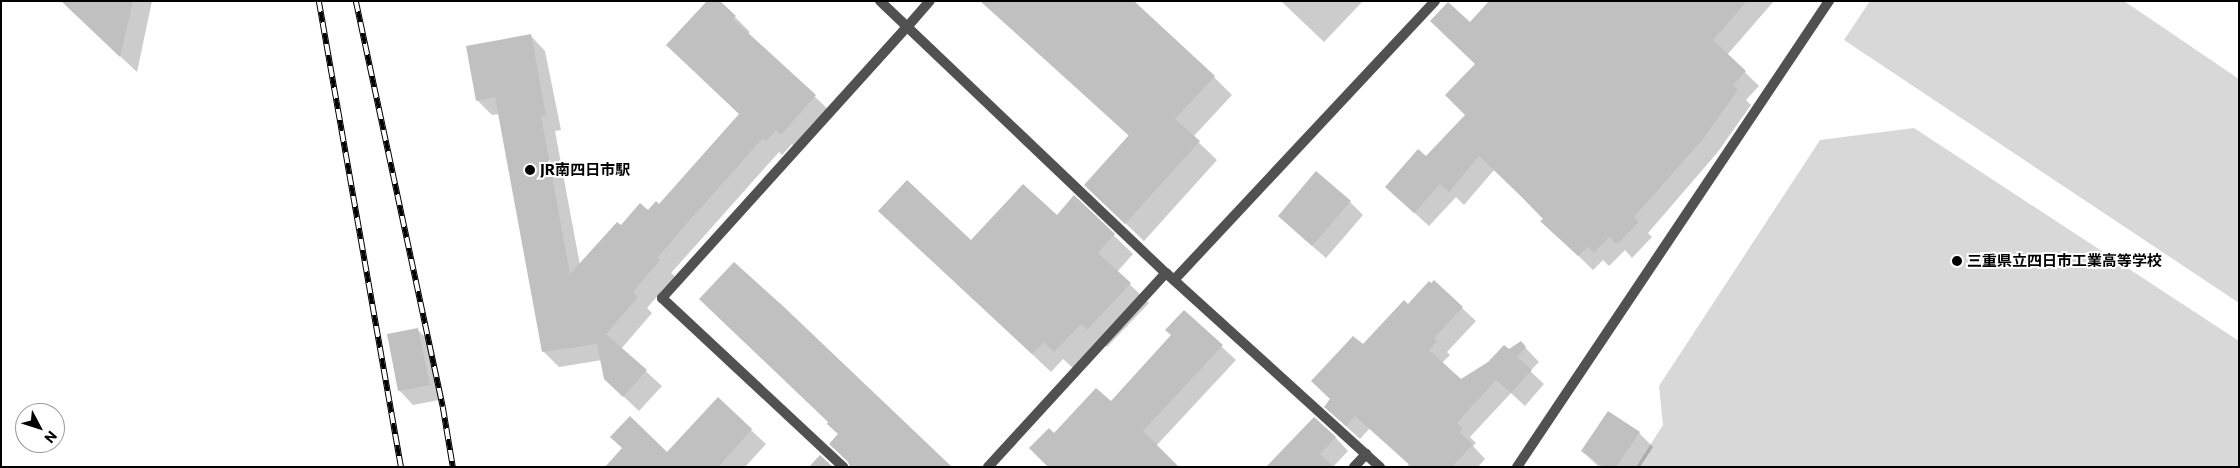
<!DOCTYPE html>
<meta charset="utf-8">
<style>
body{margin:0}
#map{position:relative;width:2240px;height:468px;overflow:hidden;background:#fff;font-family:Commissioner,"Noto Sans JP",sans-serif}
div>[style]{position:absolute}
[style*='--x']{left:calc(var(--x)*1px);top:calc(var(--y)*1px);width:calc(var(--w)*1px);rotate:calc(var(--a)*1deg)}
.green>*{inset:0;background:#d8d8d8}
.shadow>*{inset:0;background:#0003}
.building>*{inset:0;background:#c0c0c0}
.service>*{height:10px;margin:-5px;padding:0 5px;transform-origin:5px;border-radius:5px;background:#515151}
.minor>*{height:10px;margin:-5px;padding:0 5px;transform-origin:5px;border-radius:5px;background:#515151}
.rail>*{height:5.5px;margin-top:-2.75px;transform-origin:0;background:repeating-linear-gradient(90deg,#fff 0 11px,#000 0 22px);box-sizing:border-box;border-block:1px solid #000}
.dots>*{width:14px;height:14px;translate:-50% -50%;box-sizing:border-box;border:2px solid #fff;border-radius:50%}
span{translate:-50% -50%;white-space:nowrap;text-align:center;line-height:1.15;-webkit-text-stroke:4px #fff;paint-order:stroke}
.poi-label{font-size:15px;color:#000;font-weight:700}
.left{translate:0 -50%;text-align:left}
.frame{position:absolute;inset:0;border:2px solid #000;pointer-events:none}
.north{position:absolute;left:15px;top:403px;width:50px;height:50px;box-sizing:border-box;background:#fff;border:1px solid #999;border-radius:50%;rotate:130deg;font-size:14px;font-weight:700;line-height:20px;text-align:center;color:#000}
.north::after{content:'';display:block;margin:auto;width:18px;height:22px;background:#000;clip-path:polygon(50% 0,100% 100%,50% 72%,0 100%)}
</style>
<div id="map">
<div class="green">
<div style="clip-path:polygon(1870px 1px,2124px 1px,2239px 79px,2239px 303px,1844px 40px)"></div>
<div style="clip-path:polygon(1914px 128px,2239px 341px,2239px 467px,1636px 467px,1663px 425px,1659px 386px,1820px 140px)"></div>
</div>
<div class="shadow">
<div style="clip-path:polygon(62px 1px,152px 1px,137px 72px,72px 11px)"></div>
<div style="clip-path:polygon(981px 1px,1214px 77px,1232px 95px,1193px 137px,1217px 160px,1144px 241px,1104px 203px,1129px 136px)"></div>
<div style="clip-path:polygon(1281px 1px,1363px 1px,1324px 42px)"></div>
<div style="clip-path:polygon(1507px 1px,1774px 1px,1727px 55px,1759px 86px,1746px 100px,1751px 105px,1717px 153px,1648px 233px,1652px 237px,1632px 258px,1625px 250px,1609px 266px,1603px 260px,1593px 270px,1557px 235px,1544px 219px,1494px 170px,1464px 205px,1456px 197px,1429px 226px,1386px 187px,1426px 157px,1467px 115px,1476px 64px,1470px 24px)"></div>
<div style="clip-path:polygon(735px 17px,750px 32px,748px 34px,830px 111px,796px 149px,792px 144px,782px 155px,779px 152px,697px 244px,671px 273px,675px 276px,647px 308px,652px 313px,621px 349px,662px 386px,639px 411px,621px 394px,602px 360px,559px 367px,544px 352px,500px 114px,492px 115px,477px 100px,530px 35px,545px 51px,561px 130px,555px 131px,580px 265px,621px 227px,659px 206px,741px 114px,683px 60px)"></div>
<div style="clip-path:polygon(1074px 197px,1133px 254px,1117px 272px,1149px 303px,1107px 347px,1100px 341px,1074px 369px,1063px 359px,1051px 372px,899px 229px,971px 241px,1057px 216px)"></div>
<div style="clip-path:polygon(1350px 202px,1363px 215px,1326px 258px,1293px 229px)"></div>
<div style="clip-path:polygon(1408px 306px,1462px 308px,1476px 321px,1447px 352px,1450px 355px,1442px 363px,1461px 380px,1521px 343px,1539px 362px,1530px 371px,1544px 384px,1525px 406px,1511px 393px,1470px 437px,1476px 443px,1473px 446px,1485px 459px,1478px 467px,1406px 467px,1409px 464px,1370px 428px,1360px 439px,1325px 407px,1363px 346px)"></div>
<div style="clip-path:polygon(1184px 312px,1236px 360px,1156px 446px,1054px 435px,1111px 403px,1173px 336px)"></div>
<div style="clip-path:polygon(418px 330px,432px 344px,444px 399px,413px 405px,399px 390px)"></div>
<div style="clip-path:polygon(718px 399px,766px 444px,745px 467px,624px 467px,667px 453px)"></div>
<div style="clip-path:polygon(1639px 433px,1653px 447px,1640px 467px,1599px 467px,1582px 451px)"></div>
<div style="clip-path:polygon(1335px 437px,1348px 451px,1333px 467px,1268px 467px)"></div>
</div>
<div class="building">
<div style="clip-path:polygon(61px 1px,133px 1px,120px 57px)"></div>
<div style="clip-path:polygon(707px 1px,720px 1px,736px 16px,733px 19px,816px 95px,781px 135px,776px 130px,766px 141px,763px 138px,682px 229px,657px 258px,660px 260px,633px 292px,638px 297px,606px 334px,647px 370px,623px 397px,604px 379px,597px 344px,542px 352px,495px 97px,476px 101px,466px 46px,531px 34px,546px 115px,541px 116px,570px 274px,617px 222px,621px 225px,640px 203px,648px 210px,656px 201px,659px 204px,739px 114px,666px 45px)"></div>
<div style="clip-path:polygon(980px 1px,1134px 1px,1215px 76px,1175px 119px,1200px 141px,1125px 224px,1084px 185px,1129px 135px)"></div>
<div style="clip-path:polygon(1489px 1px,1747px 1px,1713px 40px,1746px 71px,1733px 85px,1738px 90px,1703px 139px,1634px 217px,1639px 222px,1617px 244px,1609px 237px,1594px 253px,1588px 247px,1578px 256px,1540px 221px,1543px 219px,1521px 196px,1479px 156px,1449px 192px,1440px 184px,1414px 213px,1385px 187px,1418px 149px,1426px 156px,1465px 115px,1445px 95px,1475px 64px,1430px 21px,1448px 2px,1470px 22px)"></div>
<div style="clip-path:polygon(1316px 171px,1351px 201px,1312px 246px,1278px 216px)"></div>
<div style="clip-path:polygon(907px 180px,971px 240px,1023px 184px,1057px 215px,1074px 195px,1115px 234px,1098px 253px,1131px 283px,1087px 330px,1081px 324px,1054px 352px,1044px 342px,1032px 354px,878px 211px)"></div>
<div style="clip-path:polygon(734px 262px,784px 307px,952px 467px,850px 467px,848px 462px,829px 444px,838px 434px,827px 424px,828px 422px,699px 299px)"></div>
<div style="clip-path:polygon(1434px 280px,1463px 307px,1434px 338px,1437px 341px,1429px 350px,1461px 379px,1488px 362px,1504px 345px,1509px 349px,1521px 341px,1526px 347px,1517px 357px,1532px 370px,1511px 393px,1496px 380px,1457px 423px,1463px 429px,1459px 432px,1473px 444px,1452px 467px,1412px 467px,1355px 416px,1346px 426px,1324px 407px,1330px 399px,1311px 381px,1353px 336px,1363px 344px,1404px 300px,1408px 304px,1429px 281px,1431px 283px)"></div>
<div style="clip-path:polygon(1184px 310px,1223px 345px,1143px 431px,1179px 467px,1048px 467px,1029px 448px,1049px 428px,1054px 433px,1096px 388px,1111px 401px,1171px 335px,1165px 330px)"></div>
<div style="clip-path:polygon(418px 328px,430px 385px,398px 391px,387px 334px)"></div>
<div style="clip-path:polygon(718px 397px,752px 429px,718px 467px,605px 467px,622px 448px,610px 437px,630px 416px,667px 452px)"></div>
<div style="clip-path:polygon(1608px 411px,1640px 432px,1616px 467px,1604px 467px,1581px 451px)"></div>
<div style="clip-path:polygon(1314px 417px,1336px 437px,1320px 454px,1334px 467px,1266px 467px)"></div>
<div style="clip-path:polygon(820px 455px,833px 467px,809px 467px)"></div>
</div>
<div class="service">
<div style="--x:662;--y:298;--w:367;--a:-47.9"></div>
</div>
<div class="minor">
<div style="--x:880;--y:1;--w:395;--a:43.6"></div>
<div style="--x:1166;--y:273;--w:289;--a:42.2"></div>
<div style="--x:908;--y:26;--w:33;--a:-49"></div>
<div style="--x:1174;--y:280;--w:382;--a:-46.9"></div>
<div style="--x:662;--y:298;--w:248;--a:43"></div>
<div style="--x:988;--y:467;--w:263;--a:-47.5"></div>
<div style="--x:1354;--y:467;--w:18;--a:-47"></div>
<div style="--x:1517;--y:467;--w:561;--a:-56.2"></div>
</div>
<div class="rail">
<div style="--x:319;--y:1;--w:473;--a:80"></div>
<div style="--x:356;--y:1;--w:415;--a:77.9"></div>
<div style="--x:443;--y:407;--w:61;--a:80.5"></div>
</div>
<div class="dots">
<div style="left:530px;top:170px;background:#000"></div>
<div style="left:1957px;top:261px;background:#000"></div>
</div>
<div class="poi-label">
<span class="left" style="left:540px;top:170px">JR南四日市駅</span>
<span class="left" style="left:1967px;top:261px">三重県立四日市工業高等学校</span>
</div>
<div class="frame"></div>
<div class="north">N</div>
</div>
